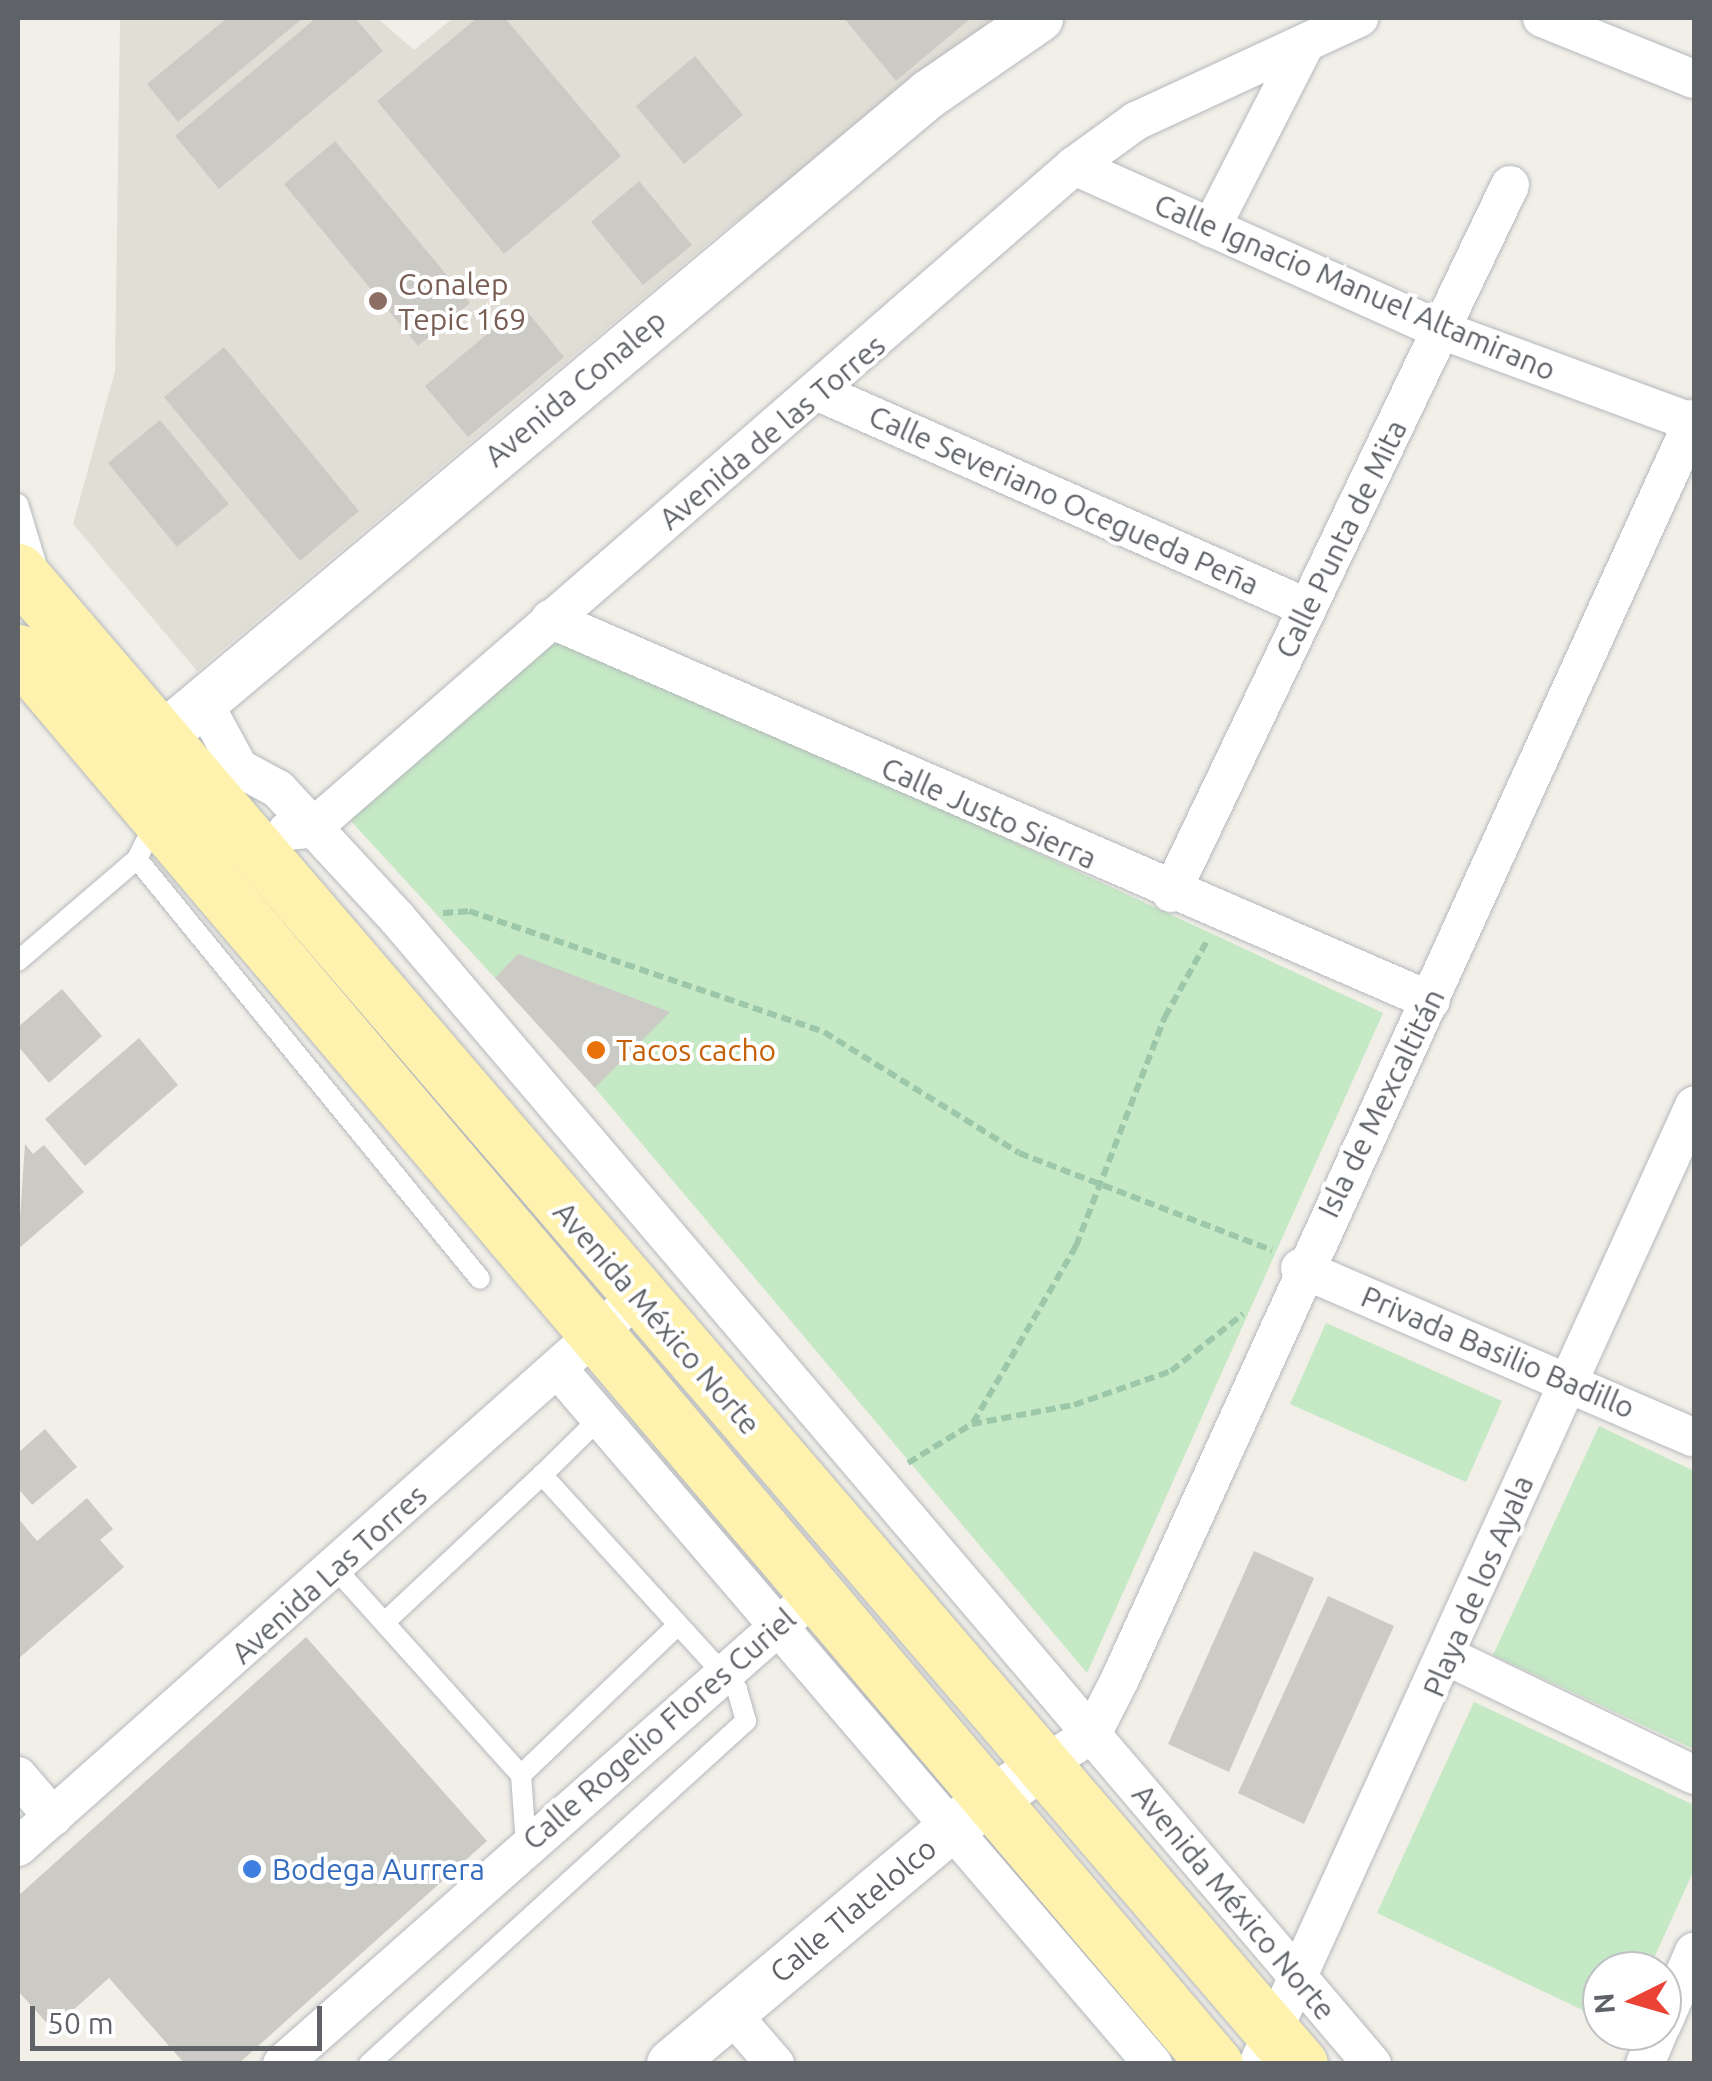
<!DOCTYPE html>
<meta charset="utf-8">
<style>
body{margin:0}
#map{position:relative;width:1712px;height:2081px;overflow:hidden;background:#f1efe8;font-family:Ubuntu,sans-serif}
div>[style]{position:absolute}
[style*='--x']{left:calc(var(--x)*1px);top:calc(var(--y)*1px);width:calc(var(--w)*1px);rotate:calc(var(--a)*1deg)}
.education>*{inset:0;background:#e1ded6}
.green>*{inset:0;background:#c5e8c5}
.building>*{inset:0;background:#cccac5}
.path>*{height:6px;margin-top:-3px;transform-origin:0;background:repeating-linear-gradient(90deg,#9cc7a9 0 10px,transparent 0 15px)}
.roads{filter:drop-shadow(0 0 2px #b5b8bc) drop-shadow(0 0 2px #b5b8bc)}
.service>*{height:20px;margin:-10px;padding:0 10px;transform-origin:10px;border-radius:10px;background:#fff}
.minor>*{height:38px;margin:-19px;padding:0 19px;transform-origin:19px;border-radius:19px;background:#fff}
.tertiary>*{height:48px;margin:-24px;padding:0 24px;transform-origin:24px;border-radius:24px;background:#fff}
.primary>*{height:55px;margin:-27.5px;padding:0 27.5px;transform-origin:27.5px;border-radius:27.5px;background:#fff2af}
.dots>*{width:28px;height:28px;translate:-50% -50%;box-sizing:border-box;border:5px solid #fff;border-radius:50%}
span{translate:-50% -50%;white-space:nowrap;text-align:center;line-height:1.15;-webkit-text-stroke:8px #fff;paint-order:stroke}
.education-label{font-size:30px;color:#785e54}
.left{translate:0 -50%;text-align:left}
.street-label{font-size:30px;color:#5f6368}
.food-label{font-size:30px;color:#c56008}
.shop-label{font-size:30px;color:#366cbe}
.frame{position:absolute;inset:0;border:20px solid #5f6368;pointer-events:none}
.north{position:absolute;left:1582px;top:1951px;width:100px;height:100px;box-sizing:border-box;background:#fff;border:2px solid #bfc1c3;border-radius:50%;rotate:265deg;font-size:28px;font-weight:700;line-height:40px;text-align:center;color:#5f6368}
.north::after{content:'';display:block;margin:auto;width:35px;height:45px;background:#ea4335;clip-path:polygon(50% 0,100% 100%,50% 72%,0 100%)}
.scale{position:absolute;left:30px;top:2006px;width:292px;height:45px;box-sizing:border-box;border:5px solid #5f6368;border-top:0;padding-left:12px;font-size:30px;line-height:35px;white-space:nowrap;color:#5f6368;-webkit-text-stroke:8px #fff;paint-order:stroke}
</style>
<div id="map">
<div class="education">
<div style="clip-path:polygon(120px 18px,377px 18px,414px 50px,453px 18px,1005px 18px,723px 231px,197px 671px,73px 524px,115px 371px)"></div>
</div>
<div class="green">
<div style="clip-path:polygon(535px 620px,1383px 1013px,1087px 1673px,595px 1088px,669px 1012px,518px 955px,495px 978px,326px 794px)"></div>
<div style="clip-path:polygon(1326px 1323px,1502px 1401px,1466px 1482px,1290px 1404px)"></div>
<div style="clip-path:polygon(1599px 1426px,1694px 1471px,1694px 1749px,1493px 1655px)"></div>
<div style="clip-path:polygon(1474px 1702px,1694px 1805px,1694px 1870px,1648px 1971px,1602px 1971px,1602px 2019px,1377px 1913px)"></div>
</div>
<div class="building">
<div style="clip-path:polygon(227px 18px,303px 18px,178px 122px,147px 84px)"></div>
<div style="clip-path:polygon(316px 18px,355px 18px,383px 51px,219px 189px,175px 136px)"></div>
<div style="clip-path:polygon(477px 18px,505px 18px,621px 156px,504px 254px,377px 101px)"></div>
<div style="clip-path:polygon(844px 18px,971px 18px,896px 81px)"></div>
<div style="clip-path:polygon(695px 56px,743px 115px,684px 164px,636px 106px)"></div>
<div style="clip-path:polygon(335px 141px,470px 303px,418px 346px,284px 184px)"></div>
<div style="clip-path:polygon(639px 181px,692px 245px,643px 285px,591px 222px)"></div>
<div style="clip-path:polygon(522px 305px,564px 357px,468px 437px,425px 386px)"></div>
<div style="clip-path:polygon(224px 347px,359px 511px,300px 561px,164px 397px)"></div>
<div style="clip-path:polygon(160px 420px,229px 504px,177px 547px,108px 463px)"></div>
<div style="clip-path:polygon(518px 954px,670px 1012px,595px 1088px,495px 978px)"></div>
<div style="clip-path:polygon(62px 989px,102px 1036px,49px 1083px,18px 1046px,18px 1027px)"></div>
<div style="clip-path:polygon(139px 1038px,178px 1085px,85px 1166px,45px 1119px)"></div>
<div style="clip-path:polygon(25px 1144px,33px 1154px,44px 1145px,84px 1192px,18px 1249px)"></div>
<div style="clip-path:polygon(45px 1429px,77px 1467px,32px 1505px,18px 1488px,18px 1453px)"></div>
<div style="clip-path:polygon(87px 1498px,113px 1529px,100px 1540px,124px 1567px,18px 1659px,18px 1518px,37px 1541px)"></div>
<div style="clip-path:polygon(1254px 1551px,1314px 1578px,1229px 1772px,1168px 1744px)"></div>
<div style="clip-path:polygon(1328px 1596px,1394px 1626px,1304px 1824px,1238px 1793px)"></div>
<div style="clip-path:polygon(306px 1637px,487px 1841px,238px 2064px,185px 2064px,109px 1978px,52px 2029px,18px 1991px,18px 1896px)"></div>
</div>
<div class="path">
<div style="--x:443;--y:913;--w:26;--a:-4"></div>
<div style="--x:469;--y:911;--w:375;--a:18.8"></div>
<div style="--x:824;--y:1032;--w:229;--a:31.8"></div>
<div style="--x:1019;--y:1153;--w:271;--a:21"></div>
<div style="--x:973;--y:1423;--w:205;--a:-59.8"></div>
<div style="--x:1076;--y:1246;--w:246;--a:-68.8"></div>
<div style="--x:1165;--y:1017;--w:87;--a:-61.1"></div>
<div style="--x:908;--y:1463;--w:75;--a:-31.4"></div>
<div style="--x:972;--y:1424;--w:104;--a:-10.6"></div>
<div style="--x:1074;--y:1405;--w:103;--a:-19.3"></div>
<div style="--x:1171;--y:1371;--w:92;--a:-38.4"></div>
</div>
<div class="roads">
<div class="service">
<div style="--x:18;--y:504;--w:72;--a:73.1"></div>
<div style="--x:137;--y:859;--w:542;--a:50.76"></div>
<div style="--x:18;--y:961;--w:157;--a:-40.6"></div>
<div style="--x:137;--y:859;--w:42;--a:-63.4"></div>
<div style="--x:542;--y:1475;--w:81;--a:-44.5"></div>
<div style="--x:336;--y:1569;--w:277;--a:48.1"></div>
<div style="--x:521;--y:1775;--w:217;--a:-43.7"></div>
<div style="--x:521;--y:1775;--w:69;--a:85.9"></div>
<div style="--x:369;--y:2064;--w:510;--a:-42.3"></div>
<div style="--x:746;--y:1721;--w:33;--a:-106"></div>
<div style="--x:737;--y:1689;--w:290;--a:-132.3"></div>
<div style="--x:542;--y:1475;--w:215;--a:136.9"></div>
</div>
<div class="minor">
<div style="--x:1542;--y:18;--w:164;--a:21.9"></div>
<div style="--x:1074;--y:166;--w:402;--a:24.1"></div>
<div style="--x:1441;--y:330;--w:270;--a:20.2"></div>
<div style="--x:1211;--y:228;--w:207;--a:-62.9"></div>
<div style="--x:821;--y:393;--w:532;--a:23.82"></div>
<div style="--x:550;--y:619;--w:960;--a:23.44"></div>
<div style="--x:201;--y:698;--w:80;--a:61.5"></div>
<div style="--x:239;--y:768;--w:44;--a:28.3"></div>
<div style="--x:278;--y:789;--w:176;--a:47.3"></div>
<div style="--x:397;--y:918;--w:1505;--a:49.61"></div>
<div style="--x:287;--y:831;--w:24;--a:-5"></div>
<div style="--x:311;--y:829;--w:1011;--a:-40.99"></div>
<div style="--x:1074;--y:166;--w:77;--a:-36"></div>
<div style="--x:1136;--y:121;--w:246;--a:-24.8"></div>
<div style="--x:1171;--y:893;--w:785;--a:-64.41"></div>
<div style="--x:1300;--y:1268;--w:429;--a:23.3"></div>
<div style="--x:558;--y:1369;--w:915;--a:49.43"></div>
<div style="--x:1449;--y:1657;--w:272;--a:25.7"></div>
<div style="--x:1042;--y:1766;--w:59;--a:-32.6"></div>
<div style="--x:1092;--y:1734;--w:62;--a:-63"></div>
<div style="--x:1120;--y:1679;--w:1385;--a:-65.51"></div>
<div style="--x:18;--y:1776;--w:54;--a:49.5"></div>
<div style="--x:18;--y:1847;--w:828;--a:-41.62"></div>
<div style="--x:730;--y:2012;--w:69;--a:49.1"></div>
<div style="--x:1662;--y:2025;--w:80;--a:-66.3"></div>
<div style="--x:282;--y:2064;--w:687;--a:-41.4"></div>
<div style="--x:1258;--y:2064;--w:1053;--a:-65.53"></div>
<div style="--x:1645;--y:2064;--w:36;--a:-67"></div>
</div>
<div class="tertiary">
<div style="--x:132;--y:762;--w:1040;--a:-39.97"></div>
<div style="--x:929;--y:94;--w:134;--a:-34.6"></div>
<div style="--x:671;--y:2064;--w:366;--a:-40.1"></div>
<div style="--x:951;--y:1828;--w:110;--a:-34.3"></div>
</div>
<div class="primary">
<div style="--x:18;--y:571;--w:1968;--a:49.35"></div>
<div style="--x:18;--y:652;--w:1851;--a:49.71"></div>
</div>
</div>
<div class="dots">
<div style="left:378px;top:301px;background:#8d6e63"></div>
<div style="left:596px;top:1050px;background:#e8710a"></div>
<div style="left:252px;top:1869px;background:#3f7fe0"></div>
</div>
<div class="education-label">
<span class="left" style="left:398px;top:301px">Conalep<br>Tepic 169</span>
</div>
<div class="street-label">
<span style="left:1355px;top:287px;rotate:23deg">Calle Ignacio Manuel Altamirano</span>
<span style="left:575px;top:388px;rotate:-40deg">Avenida Conalep</span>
<span style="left:772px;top:432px;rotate:-40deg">Avenida de las Torres</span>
<span style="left:1064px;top:500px;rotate:24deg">Calle Severiano Ocegueda Peña</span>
<span style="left:1341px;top:539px;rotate:-64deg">Calle Punta de Mita</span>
<span style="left:989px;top:813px;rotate:24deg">Calle Justo Sierra</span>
<span style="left:1381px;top:1103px;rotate:-64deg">Isla de Mexcaltitán</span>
<span style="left:657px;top:1318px;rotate:49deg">Avenida México Norte</span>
<span style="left:1498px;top:1352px;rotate:23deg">Privada Basilio Badillo</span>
<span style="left:329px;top:1574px;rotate:-42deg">Avenida Las Torres</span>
<span style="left:1478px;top:1586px;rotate:-67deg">Playa de los Ayala</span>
<span style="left:659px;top:1729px;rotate:-41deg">Calle Rogelio Flores Curiel</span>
<span style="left:1234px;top:1902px;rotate:50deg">Avenida México Norte</span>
<span style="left:853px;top:1910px;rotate:-40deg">Calle Tlatelolco</span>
</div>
<div class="food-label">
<span class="left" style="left:616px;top:1050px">Tacos cacho</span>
</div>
<div class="shop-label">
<span class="left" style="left:272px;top:1869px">Bodega Aurrera</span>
</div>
<div class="frame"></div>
<div class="north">N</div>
<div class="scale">50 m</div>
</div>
